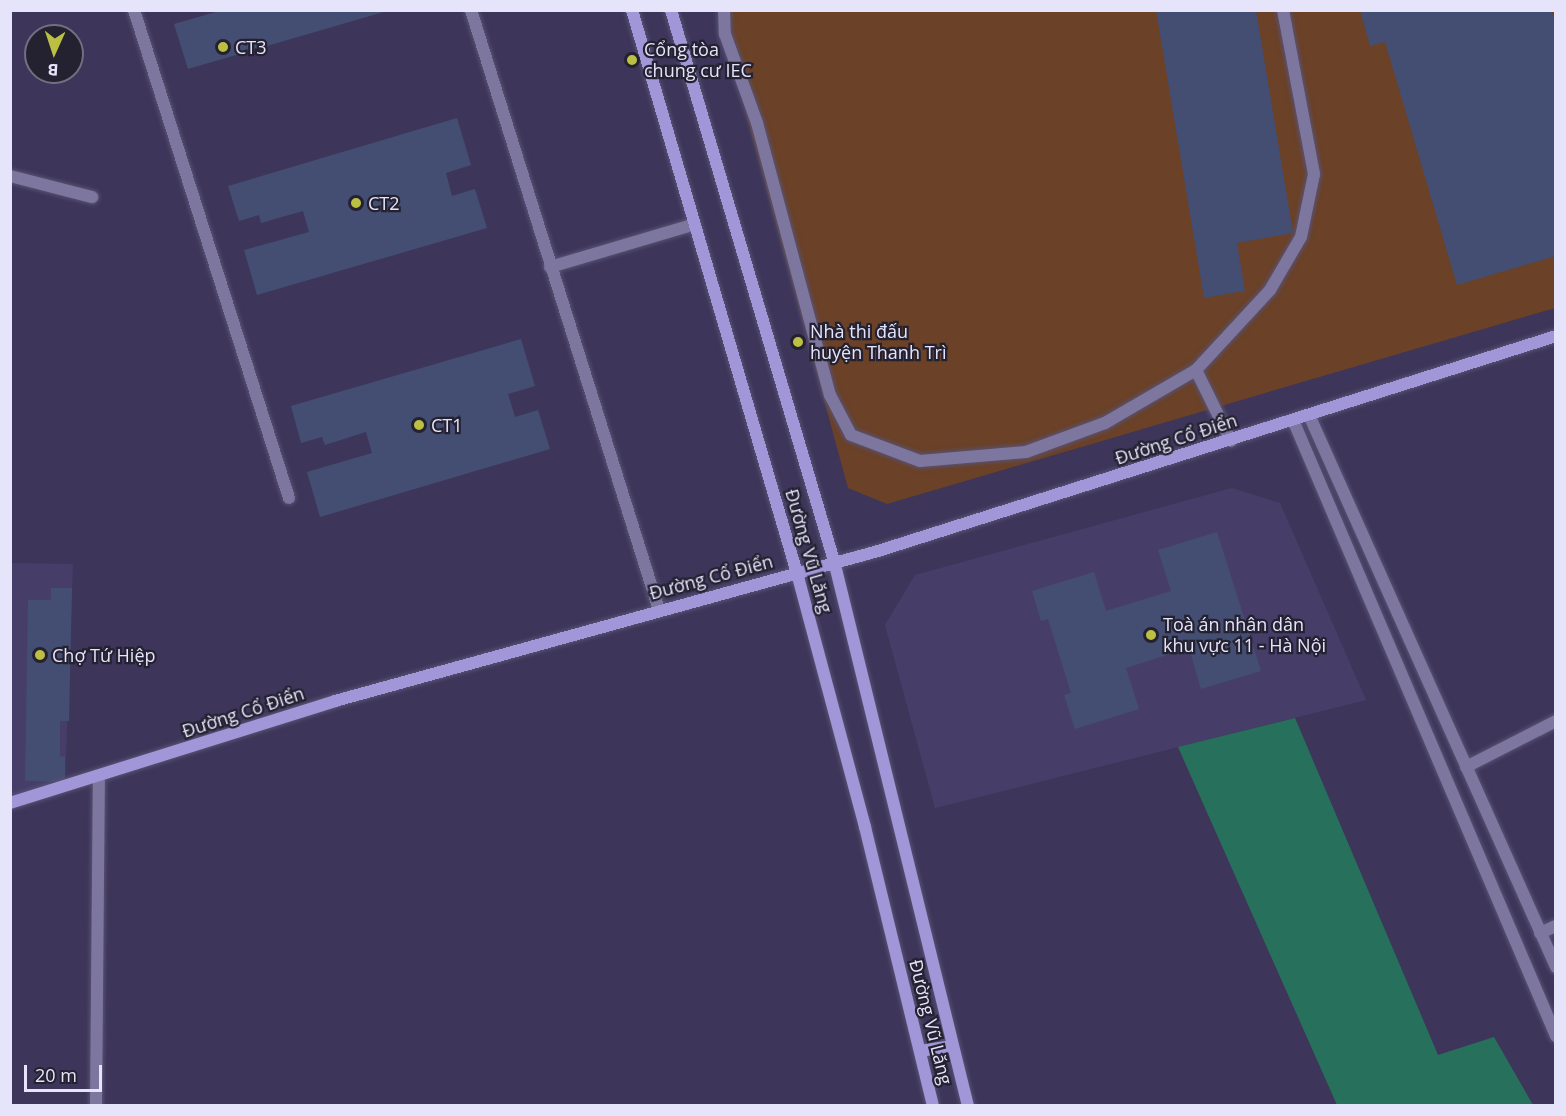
<!DOCTYPE html>
<meta charset="utf-8">
<style>
body{margin:0}
#map{position:relative;width:1566px;height:1116px;overflow:hidden;background:#3d365a;font-family:"Open Sans",sans-serif}
div>[style]{position:absolute}
[style*='--x']{left:calc(var(--x)*1px);top:calc(var(--y)*1px);width:calc(var(--w)*1px);rotate:calc(var(--a)*1deg)}
.built>*{inset:0;background:#463e69}
.green>*{inset:0;background:#6b4127}
.water>*{inset:0;background:#27715c}
.building>*{inset:0;background:#444e72}
.roads{filter:drop-shadow(0 0 2px #585274) drop-shadow(0 0 2px #585274)}
.lane>*{height:12px;margin:-6px;padding:0 6px;transform-origin:6px;border-radius:6px;background:#7d77a0}
.street>*{height:12px;margin:-6px;padding:0 6px;transform-origin:6px;border-radius:6px;background:#7d77a0}
.secondary>*{height:12px;margin:-6px;padding:0 6px;transform-origin:6px;border-radius:6px;background:#a196d8}
.dots>*{width:16px;height:16px;translate:-50% -50%;box-sizing:border-box;border:3px solid #242131;border-radius:50%}
span{translate:-50% -50%;white-space:nowrap;text-align:center;line-height:1.15;-webkit-text-stroke:4.5px #242131;paint-order:stroke}
.poi-label{font-size:18px;color:#e6e4fa}
.left{translate:0 -50%;text-align:left}
.street-label{font-size:18px;color:#e6e4fa}
.frame{position:absolute;inset:0;border:12px solid #e6e4fa;pointer-events:none}
.north{position:absolute;left:24px;top:24px;width:60px;height:60px;box-sizing:border-box;background:#242131;border:2px solid #726f81;border-radius:50%;rotate:183deg;font-size:16px;font-weight:700;line-height:24px;text-align:center;color:#e6e4fa}
.north::after{content:'';display:block;margin:auto;width:21px;height:27px;background:#bbc044;clip-path:polygon(50% 0,100% 100%,50% 72%,0 100%)}
.scale{position:absolute;left:24px;top:1065px;width:78px;height:27px;box-sizing:border-box;border:3px solid #e6e4fa;border-top:0;padding-left:8px;font-size:18px;line-height:21px;white-space:nowrap;color:#e6e4fa;-webkit-text-stroke:4px #242131;paint-order:stroke}
</style>
<div id="map">
<div class="built">
<div style="clip-path:polygon(1232px 488px,1280px 503px,1366px 700px,935px 808px,885px 625px,915px 575px)"></div>
<div style="clip-path:polygon(11px 563px,73px 564px,65px 782px,11px 798px)"></div>
</div>
<div class="green">
<div style="clip-path:polygon(718px 11px,1555px 11px,1555px 308px,887px 504px,848px 488px)"></div>
</div>
<div class="water">
<div style="clip-path:polygon(1295px 718px,1438px 1055px,1494px 1037px,1533px 1105px,1337px 1105px,1178px 747px)"></div>
</div>
<div class="building">
<div style="clip-path:polygon(223px 10px,387px 10px,387px 11px,188px 69px,174px 24px)"></div>
<div style="clip-path:polygon(1156px 10px,1256px 10px,1293px 233px,1237px 243px,1245px 291px,1204px 298px)"></div>
<div style="clip-path:polygon(1360px 10px,1551px 10px,1556px 25px,1556px 256px,1457px 285px,1385px 42px,1370px 46px)"></div>
<div style="clip-path:polygon(457px 118px,471px 165px,446px 173px,452px 196px,475px 189px,487px 228px,257px 295px,244px 250px,309px 232px,303px 211px,261px 223px,259px 215px,239px 221px,228px 186px)"></div>
<div style="clip-path:polygon(521px 339px,535px 386px,508px 394px,515px 417px,538px 410px,550px 449px,320px 517px,307px 472px,372px 453px,366px 432px,325px 445px,322px 437px,301px 443px,291px 406px)"></div>
<div style="clip-path:polygon(1217px 532px,1261px 671px,1201px 689px,1189px 648px,1126px 668px,1139px 709px,1075px 729px,1064px 695px,1071px 693px,1048px 619px,1041px 621px,1032px 591px,1094px 572px,1106px 611px,1171px 591px,1158px 550px)"></div>
<div style="clip-path:polygon(51px 588px,72px 588px,69px 721px,60px 721px,60px 756px,65px 757px,65px 782px,25px 781px,28px 600px,51px 600px)"></div>
</div>
<div class="roads">
<div class="lane">
<div style="--x:724;--y:10;--w:24;--a:88"></div>
<div style="--x:725;--y:34;--w:95;--a:70.2"></div>
<div style="--x:757;--y:123;--w:282;--a:75"></div>
<div style="--x:830;--y:395;--w:45;--a:62.3"></div>
<div style="--x:851;--y:435;--w:74;--a:20.6"></div>
<div style="--x:920;--y:461;--w:106;--a:-4.9"></div>
<div style="--x:1026;--y:452;--w:84;--a:-20.2"></div>
<div style="--x:1105;--y:423;--w:105;--a:-30.2"></div>
<div style="--x:1196;--y:370;--w:109;--a:-47.2"></div>
<div style="--x:1270;--y:290;--w:61;--a:-59.7"></div>
<div style="--x:1301;--y:237;--w:64;--a:-78.3"></div>
<div style="--x:1314;--y:174;--w:167;--a:-100.7"></div>
<div style="--x:1196;--y:370;--w:79;--a:63.8"></div>
</div>
<div class="street">
<div style="--x:134;--y:10;--w:512;--a:72.38"></div>
<div style="--x:471;--y:10;--w:629;--a:72.6"></div>
<div style="--x:10;--y:176;--w:85;--a:14.4"></div>
<div style="--x:550;--y:267;--w:151;--a:-16.5"></div>
<div style="--x:1309;--y:415;--w:605;--a:65.89"></div>
<div style="--x:1293;--y:420;--w:670;--a:66.88"></div>
<div style="--x:1466;--y:767;--w:101;--a:-27.1"></div>
<div style="--x:1540;--y:933;--w:17;--a:-24"></div>
<div style="--x:96;--y:1106;--w:329;--a:-89.5"></div>
</div>
<div class="secondary">
<div style="--x:632;--y:10;--w:587;--a:73.67"></div>
<div style="--x:797;--y:573;--w:263;--a:75"></div>
<div style="--x:865;--y:827;--w:287;--a:76.3"></div>
<div style="--x:671;--y:10;--w:575;--a:73.52"></div>
<div style="--x:834;--y:561;--w:561;--a:76.19"></div>
<div style="--x:10;--y:803;--w:341;--a:-17.4"></div>
<div style="--x:335;--y:701;--w:563;--a:-15.44"></div>
<div style="--x:878;--y:551;--w:711;--a:-17.59"></div>
<div style="--x:920;--y:1051;--w:33;--a:-9"></div>
</div>
</div>
<div class="dots">
<div style="left:223px;top:47px;background:#bbc044"></div>
<div style="left:632px;top:60px;background:#bbc044"></div>
<div style="left:356px;top:203px;background:#bbc044"></div>
<div style="left:798px;top:342px;background:#bbc044"></div>
<div style="left:419px;top:425px;background:#bbc044"></div>
<div style="left:1151px;top:635px;background:#bbc044"></div>
<div style="left:40px;top:655px;background:#bbc044"></div>
</div>
<div class="poi-label">
<span class="left" style="left:235px;top:47px">CT3</span>
<span class="left" style="left:644px;top:60px">Cổng tòa<br>chung cư IEC</span>
<span class="left" style="left:368px;top:203px">CT2</span>
<span class="left" style="left:810px;top:342px">Nhà thi đấu<br>huyện Thanh Trì</span>
<span class="left" style="left:431px;top:425px">CT1</span>
<span class="left" style="left:1163px;top:635px">Toà án nhân dân<br>khu vực 11 - Hà Nội</span>
<span class="left" style="left:52px;top:655px">Chợ Tứ Hiệp</span>
</div>
<div class="street-label">
<span style="left:1176px;top:439px;rotate:-18deg">Đường Cổ Điển</span>
<span style="left:809px;top:551px;rotate:74deg">Đường Vũ Lăng</span>
<span style="left:711px;top:577px;rotate:-15deg">Đường Cổ Điển</span>
<span style="left:243px;top:712px;rotate:-18deg">Đường Cổ Điển</span>
<span style="left:931px;top:1022px;rotate:76deg">Đường Vũ Lăng</span>
</div>
<div class="frame"></div>
<div class="north">B</div>
<div class="scale">20 m</div>
</div>
